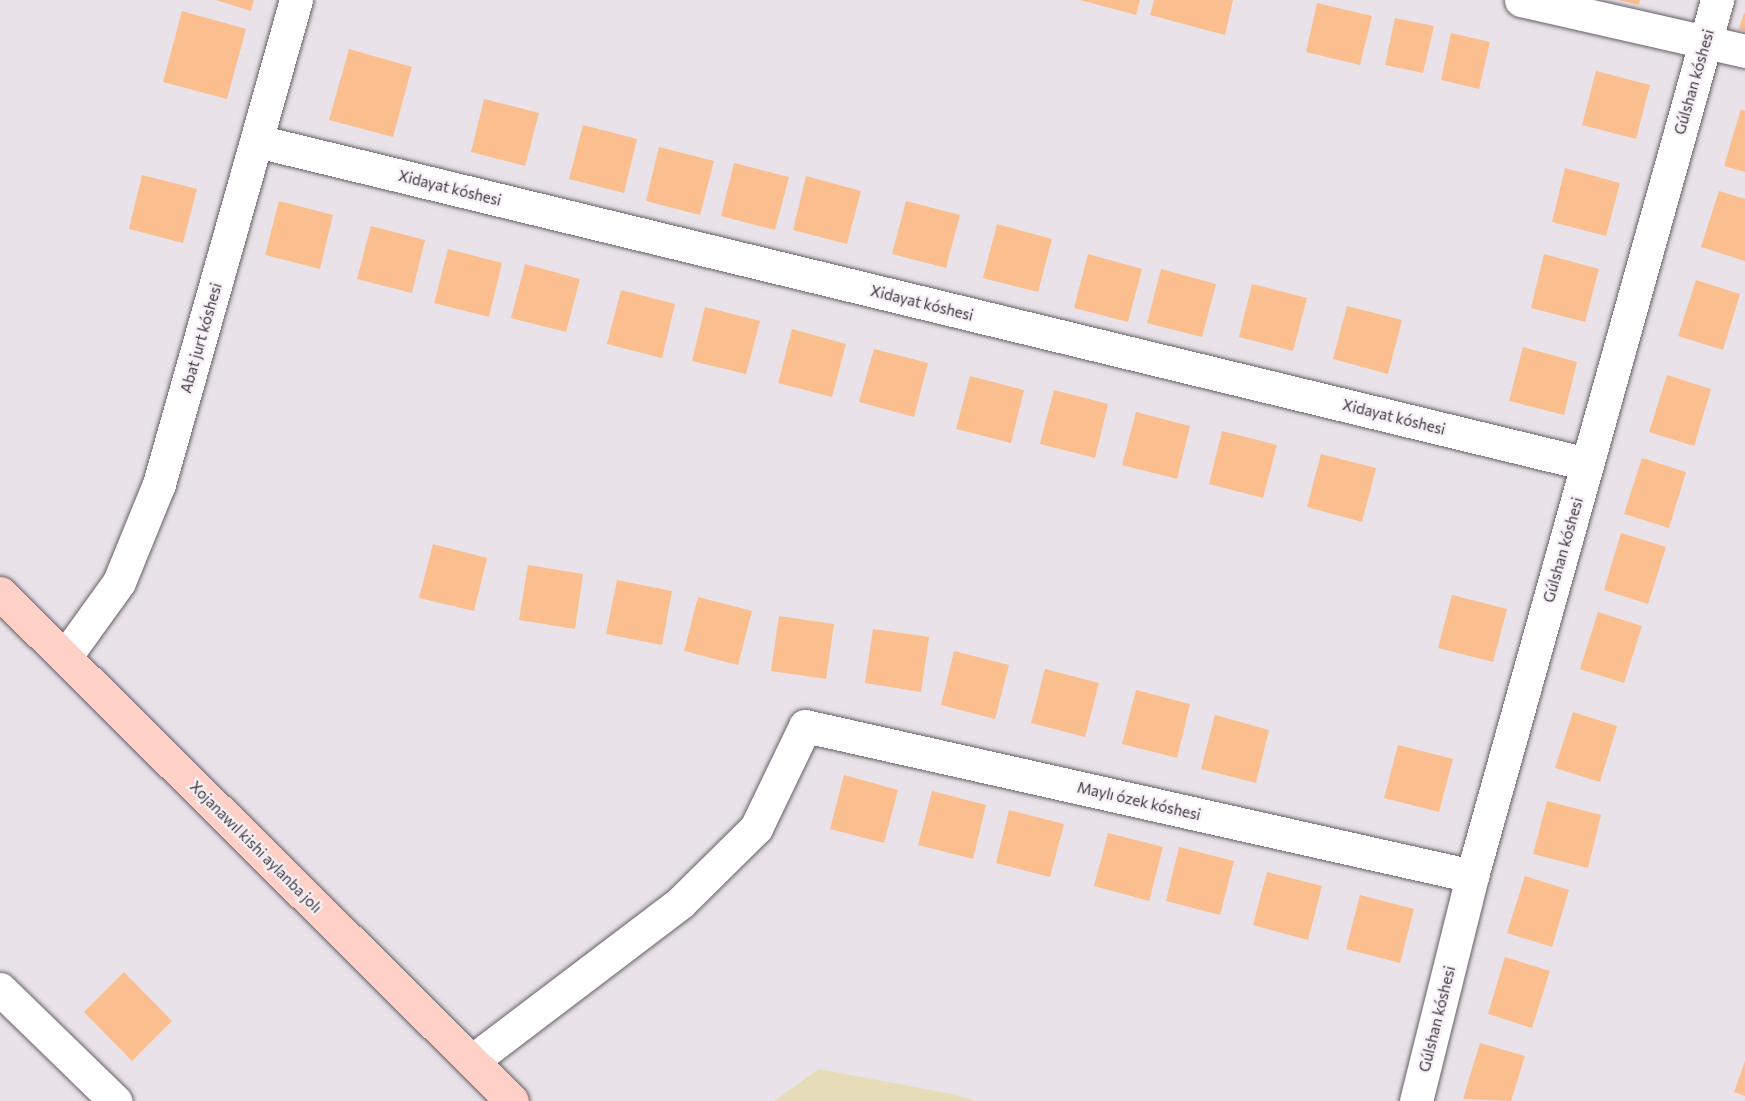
<!DOCTYPE html>
<meta charset="utf-8">
<style>
body{margin:0}
#map{position:relative;width:1745px;height:1101px;overflow:hidden;background:#e9e3e9;font-family:Commissioner,sans-serif}
div>[style]{position:absolute}
[style*='--x']{left:calc(var(--x)*1px);top:calc(var(--y)*1px);width:calc(var(--w)*1px);rotate:calc(var(--a)*1deg)}
.sand>*{inset:0;background:#e6dcb7}
.building>*{inset:0;background:#fabe8f}
.roads{filter:drop-shadow(0 0 2px #656065) drop-shadow(0 0 2px #656065)}
.minor>*{height:33px;margin:-16.5px;padding:0 16.5px;transform-origin:16.5px;border-radius:16.5px;background:#fff}
.major>*{height:33px;margin:-16.5px;padding:0 16.5px;transform-origin:16.5px;border-radius:16.5px;background:#fed0c7}
span{translate:-50% -50%;white-space:nowrap;text-align:center;line-height:1.15;-webkit-text-stroke:4.5px #f7f0f6;paint-order:stroke}
.street-label{font-size:15px;color:#3c393c}
</style>
<div id="map">
<div class="sand">
<div style="clip-path:polygon(819px 1069px,952px 1094px,976px 1101px,774px 1101px)"></div>
</div>
<div class="building">
<div style="clip-path:polygon(216px 0,254px 0,251px 11px)"></div>
<div style="clip-path:polygon(1080px 0,1140px 0,1136px 15px)"></div>
<div style="clip-path:polygon(1154px 0,1233px 0,1225px 35px,1150px 15px)"></div>
<div style="clip-path:polygon(1619px 0,1640px 0,1639px 5px)"></div>
<div style="clip-path:polygon(1317px 3px,1372px 16px,1360px 65px,1306px 52px)"></div>
<div style="clip-path:polygon(182px 11px,246px 29px,227px 99px,163px 82px)"></div>
<div style="clip-path:polygon(1744px 13px,1745px 13px,1745px 31px,1739px 29px)"></div>
<div style="clip-path:polygon(1395px 18px,1434px 26px,1423px 73px,1385px 65px)"></div>
<div style="clip-path:polygon(1451px 33px,1490px 42px,1479px 89px,1441px 80px)"></div>
<div style="clip-path:polygon(349px 49px,412px 67px,393px 137px,329px 120px)"></div>
<div style="clip-path:polygon(1596px 71px,1650px 85px,1636px 139px,1582px 125px)"></div>
<div style="clip-path:polygon(484px 99px,539px 113px,525px 166px,471px 152px)"></div>
<div style="clip-path:polygon(1741px 109px,1745px 111px,1745px 172px,1724px 166px)"></div>
<div style="clip-path:polygon(583px 125px,637px 139px,624px 193px,569px 179px)"></div>
<div style="clip-path:polygon(659px 147px,714px 161px,700px 215px,646px 201px)"></div>
<div style="clip-path:polygon(734px 163px,789px 177px,775px 230px,721px 216px)"></div>
<div style="clip-path:polygon(1565px 168px,1620px 183px,1606px 236px,1552px 222px)"></div>
<div style="clip-path:polygon(142px 175px,197px 189px,183px 243px,129px 229px)"></div>
<div style="clip-path:polygon(806px 176px,861px 191px,847px 244px,793px 230px)"></div>
<div style="clip-path:polygon(1719px 191px,1745px 199px,1745px 261px,1701px 247px)"></div>
<div style="clip-path:polygon(279px 201px,333px 215px,320px 269px,265px 255px)"></div>
<div style="clip-path:polygon(906px 201px,960px 215px,946px 268px,892px 254px)"></div>
<div style="clip-path:polygon(997px 224px,1052px 239px,1038px 292px,983px 278px)"></div>
<div style="clip-path:polygon(371px 226px,425px 240px,412px 293px,357px 279px)"></div>
<div style="clip-path:polygon(448px 249px,502px 263px,489px 317px,434px 303px)"></div>
<div style="clip-path:polygon(1088px 254px,1142px 269px,1128px 322px,1074px 308px)"></div>
<div style="clip-path:polygon(1544px 254px,1599px 269px,1585px 322px,1531px 308px)"></div>
<div style="clip-path:polygon(525px 264px,580px 279px,566px 332px,511px 318px)"></div>
<div style="clip-path:polygon(1161px 269px,1216px 284px,1202px 337px,1147px 323px)"></div>
<div style="clip-path:polygon(1696px 280px,1740px 294px,1723px 350px,1678px 336px)"></div>
<div style="clip-path:polygon(1252px 284px,1307px 298px,1293px 351px,1239px 337px)"></div>
<div style="clip-path:polygon(621px 290px,675px 304px,662px 358px,607px 344px)"></div>
<div style="clip-path:polygon(1347px 306px,1402px 320px,1388px 374px,1333px 359px)"></div>
<div style="clip-path:polygon(705px 307px,760px 321px,746px 374px,692px 361px)"></div>
<div style="clip-path:polygon(792px 329px,846px 344px,832px 397px,778px 383px)"></div>
<div style="clip-path:polygon(1523px 347px,1577px 362px,1564px 415px,1509px 401px)"></div>
<div style="clip-path:polygon(874px 349px,928px 363px,914px 417px,859px 402px)"></div>
<div style="clip-path:polygon(1667px 375px,1711px 389px,1694px 446px,1649px 432px)"></div>
<div style="clip-path:polygon(970px 376px,1024px 390px,1011px 443px,956px 429px)"></div>
<div style="clip-path:polygon(1054px 390px,1108px 404px,1095px 458px,1040px 444px)"></div>
<div style="clip-path:polygon(1136px 412px,1190px 426px,1177px 479px,1122px 465px)"></div>
<div style="clip-path:polygon(1222px 431px,1277px 445px,1263px 498px,1209px 484px)"></div>
<div style="clip-path:polygon(1321px 454px,1376px 468px,1362px 522px,1307px 507px)"></div>
<div style="clip-path:polygon(1642px 458px,1686px 472px,1669px 528px,1624px 514px)"></div>
<div style="clip-path:polygon(1621px 533px,1666px 547px,1648px 604px,1604px 590px)"></div>
<div style="clip-path:polygon(433px 544px,487px 558px,474px 611px,419px 598px)"></div>
<div style="clip-path:polygon(528px 565px,583px 574px,575px 629px,519px 620px)"></div>
<div style="clip-path:polygon(617px 580px,672px 591px,662px 645px,606px 634px)"></div>
<div style="clip-path:polygon(1452px 595px,1507px 609px,1493px 662px,1438px 648px)"></div>
<div style="clip-path:polygon(698px 597px,752px 611px,738px 665px,684px 651px)"></div>
<div style="clip-path:polygon(1598px 612px,1642px 626px,1624px 683px,1580px 669px)"></div>
<div style="clip-path:polygon(779px 616px,834px 624px,826px 679px,771px 671px)"></div>
<div style="clip-path:polygon(873px 629px,929px 637px,921px 692px,865px 683px)"></div>
<div style="clip-path:polygon(954px 651px,1009px 665px,995px 719px,941px 705px)"></div>
<div style="clip-path:polygon(1045px 669px,1099px 683px,1085px 737px,1031px 723px)"></div>
<div style="clip-path:polygon(1136px 690px,1190px 704px,1177px 758px,1122px 744px)"></div>
<div style="clip-path:polygon(1573px 712px,1617px 726px,1600px 782px,1555px 768px)"></div>
<div style="clip-path:polygon(1215px 715px,1269px 730px,1256px 783px,1201px 769px)"></div>
<div style="clip-path:polygon(1398px 745px,1453px 759px,1439px 812px,1384px 798px)"></div>
<div style="clip-path:polygon(844px 775px,898px 790px,884px 843px,830px 829px)"></div>
<div style="clip-path:polygon(932px 791px,986px 805px,973px 859px,918px 845px)"></div>
<div style="clip-path:polygon(1547px 801px,1601px 815px,1588px 868px,1533px 854px)"></div>
<div style="clip-path:polygon(1009px 810px,1064px 824px,1050px 877px,996px 863px)"></div>
<div style="clip-path:polygon(1108px 833px,1163px 847px,1149px 901px,1094px 886px)"></div>
<div style="clip-path:polygon(1179px 847px,1234px 861px,1220px 915px,1166px 901px)"></div>
<div style="clip-path:polygon(1267px 872px,1322px 886px,1308px 940px,1253px 925px)"></div>
<div style="clip-path:polygon(1525px 876px,1569px 890px,1552px 947px,1507px 933px)"></div>
<div style="clip-path:polygon(1360px 895px,1414px 909px,1400px 963px,1346px 949px)"></div>
<div style="clip-path:polygon(1505px 957px,1550px 971px,1532px 1028px,1488px 1014px)"></div>
<div style="clip-path:polygon(124px 972px,172px 1021px,132px 1061px,84px 1012px)"></div>
<div style="clip-path:polygon(1480px 1043px,1525px 1056px,1511px 1101px,1463px 1099px)"></div>
<div style="clip-path:polygon(1745px 1061px,1745px 1096px,1734px 1092px)"></div>
</div>
<div class="roads">
<div class="minor">
<div style="--x:1521;--y:0;--w:230;--a:12.8"></div>
<div style="--x:257;--y:141;--w:1369;--a:13.65"></div>
<div style="--x:65;--y:657;--w:92;--a:-54.2"></div>
<div style="--x:119;--y:582;--w:106;--a:-67.8"></div>
<div style="--x:159;--y:484;--w:503;--a:-74.2"></div>
<div style="--x:0;--y:989;--w:161;--a:44.2"></div>
<div style="--x:472;--y:1061;--w:261;--a:-37.2"></div>
<div style="--x:680;--y:903;--w:107;--a:-44.6"></div>
<div style="--x:756;--y:828;--w:113;--a:-64.3"></div>
<div style="--x:805;--y:726;--w:684;--a:12.67"></div>
<div style="--x:1416;--y:1101;--w:232;--a:-76"></div>
<div style="--x:1472;--y:876;--w:910;--a:-74.37"></div>
</div>
<div class="major">
<div style="--x:0;--y:593;--w:721;--a:44.78"></div>
</div>
</div>
<div class="street-label">
<span style="left:1694px;top:82px;rotate:-74deg">Gúlshan kóshesi</span>
<span style="left:450px;top:188px;rotate:14deg">Xidayat kóshesi</span>
<span style="left:922px;top:303px;rotate:14deg">Xidayat kóshesi</span>
<span style="left:201px;top:338px;rotate:-74deg">Abat jurt kóshesi</span>
<span style="left:1394px;top:417px;rotate:14deg">Xidayat kóshesi</span>
<span style="left:1563px;top:550px;rotate:-74deg">Gúlshan kóshesi</span>
<span style="left:1139px;top:801px;rotate:13deg">Maylı ózek kóshesi</span>
<span style="left:256px;top:847px;rotate:45deg">Xojanawıl kishi aylanba jolı</span>
<span style="left:1437px;top:1019px;rotate:-76deg">Gúlshan kóshesi</span>
</div>
</div>
